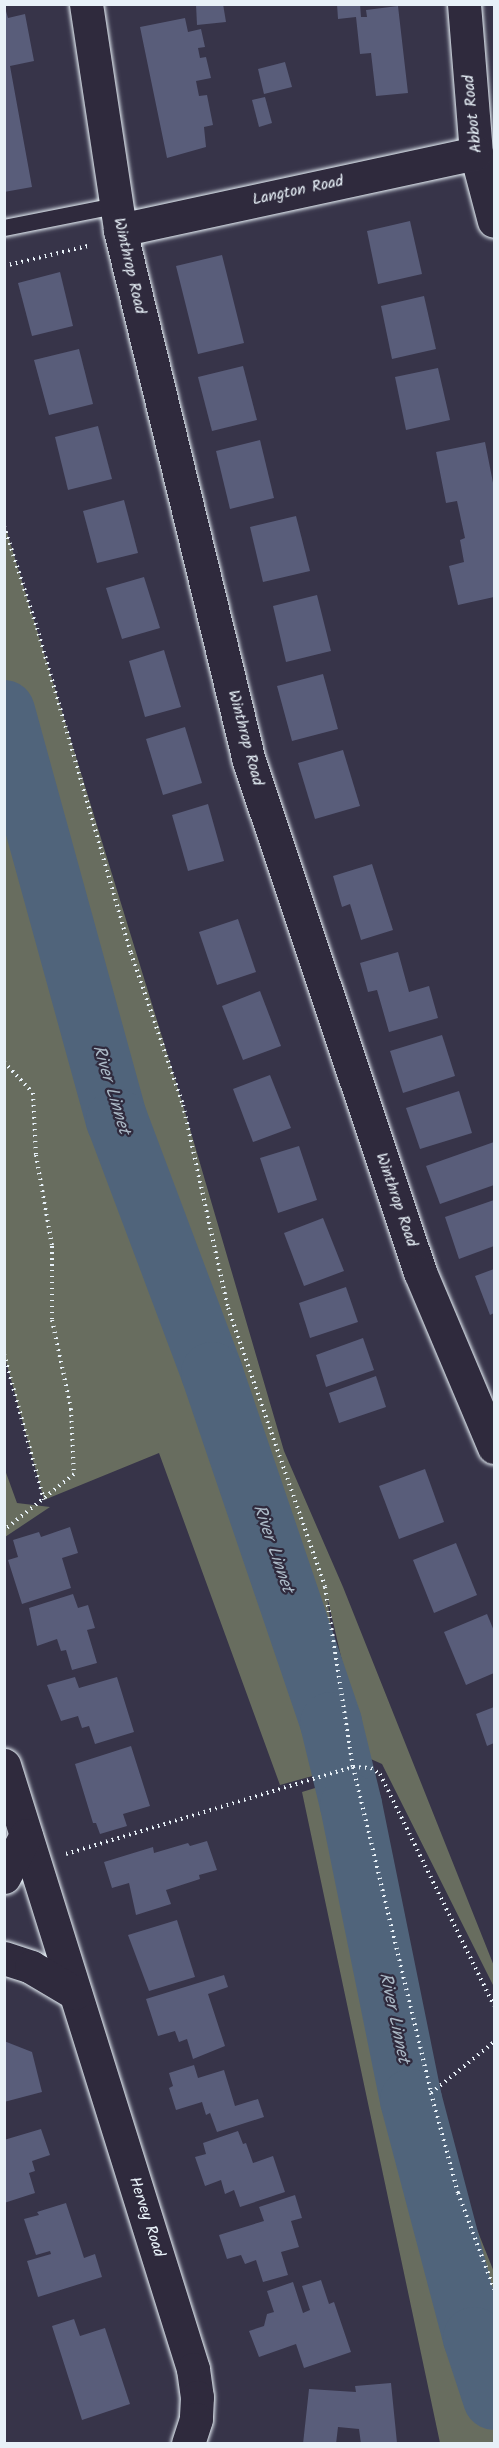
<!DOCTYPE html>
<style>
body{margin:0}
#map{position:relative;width:499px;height:2448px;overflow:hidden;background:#373449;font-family:Kalam,sans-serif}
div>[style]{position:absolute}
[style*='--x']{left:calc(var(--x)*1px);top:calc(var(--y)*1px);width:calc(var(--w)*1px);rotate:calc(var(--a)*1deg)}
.green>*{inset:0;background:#686d5f}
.river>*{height:62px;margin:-31px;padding:0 31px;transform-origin:31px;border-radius:31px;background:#50647b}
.building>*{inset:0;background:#595d7a}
.path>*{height:4px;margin-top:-2px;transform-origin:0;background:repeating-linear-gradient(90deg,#e8f1f8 0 1.5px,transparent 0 6px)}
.roads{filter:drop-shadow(0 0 2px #e8f1f8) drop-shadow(0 0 2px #e8f1f8)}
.service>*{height:16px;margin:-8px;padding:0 8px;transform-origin:8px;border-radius:8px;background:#2f2a3d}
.minor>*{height:33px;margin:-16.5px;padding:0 16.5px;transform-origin:16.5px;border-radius:16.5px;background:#2f2a3d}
span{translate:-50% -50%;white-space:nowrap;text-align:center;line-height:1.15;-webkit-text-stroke:4.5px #2f2a3d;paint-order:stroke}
.street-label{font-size:16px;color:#e8f1f8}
.water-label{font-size:18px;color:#abb9c6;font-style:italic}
.frame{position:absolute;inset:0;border:6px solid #e8f1f8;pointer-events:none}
</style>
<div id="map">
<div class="green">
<div style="clip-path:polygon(5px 526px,183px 1105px,284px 1451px,343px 1587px,494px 1966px,494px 1987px,382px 1764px,364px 1756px,327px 1596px,348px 1759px,316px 1775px,280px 1785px,159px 1453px,44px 1500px,4px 1354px)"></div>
<div style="clip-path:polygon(5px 1470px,17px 1503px,50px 1507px,5px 1537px)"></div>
<div style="clip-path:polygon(348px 1778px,413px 2070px,494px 2272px,494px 2443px,440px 2443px,302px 1792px)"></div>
</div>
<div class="river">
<div style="--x:4;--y:711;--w:424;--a:74.6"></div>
<div style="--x:117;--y:1120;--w:270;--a:69.4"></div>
<div style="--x:212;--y:1373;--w:370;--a:71.2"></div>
<div style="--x:331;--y:1723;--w:84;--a:76.3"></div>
<div style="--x:351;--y:1805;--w:301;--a:78.5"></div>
<div style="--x:411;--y:2100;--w:246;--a:75.2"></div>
<div style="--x:474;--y:2338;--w:64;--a:71.8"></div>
</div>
<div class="building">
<div style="clip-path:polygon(4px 4px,8px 18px,25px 14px,34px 61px,10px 66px,32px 187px,4px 192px)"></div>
<div style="clip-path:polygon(196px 4px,223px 4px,226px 22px,197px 25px)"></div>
<div style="clip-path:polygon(337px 4px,360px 4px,361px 17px,367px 17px,366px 10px,398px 6px,408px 93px,376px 96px,371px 53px,360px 54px,356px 17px,338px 19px)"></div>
<div style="clip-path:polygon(185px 18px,188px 32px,201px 29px,205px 47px,198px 48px,200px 58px,206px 57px,211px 78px,196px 81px,199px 96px,207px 95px,213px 125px,204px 127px,206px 147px,167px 158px,140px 27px)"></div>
<div style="clip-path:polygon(285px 62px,292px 87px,264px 94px,258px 69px)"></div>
<div style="clip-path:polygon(265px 97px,272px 123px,259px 127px,252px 100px)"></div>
<div style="clip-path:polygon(410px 221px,422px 274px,378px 284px,367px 231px)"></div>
<div style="clip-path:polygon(222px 255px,244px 343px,198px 354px,176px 266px)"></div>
<div style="clip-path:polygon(60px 272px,73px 326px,32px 336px,18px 283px)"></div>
<div style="clip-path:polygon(424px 296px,436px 349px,392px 359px,381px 306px)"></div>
<div style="clip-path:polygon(79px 349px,93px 404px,49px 415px,34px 360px)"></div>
<div style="clip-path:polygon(243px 366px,257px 420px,212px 431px,198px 377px)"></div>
<div style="clip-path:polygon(438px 368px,450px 420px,406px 430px,395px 377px)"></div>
<div style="clip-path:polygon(98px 426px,112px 479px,68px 490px,55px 437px)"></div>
<div style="clip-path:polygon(260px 440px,274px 498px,230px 509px,216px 451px)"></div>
<div style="clip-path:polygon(485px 442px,494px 488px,494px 597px,458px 605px,449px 566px,464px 562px,460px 540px,465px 538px,457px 501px,446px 503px,436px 452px)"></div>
<div style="clip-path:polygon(124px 500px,138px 553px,97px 563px,83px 511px)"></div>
<div style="clip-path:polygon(296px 516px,310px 571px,263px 582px,250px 527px)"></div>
<div style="clip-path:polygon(144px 577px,160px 628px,122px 639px,106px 588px)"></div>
<div style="clip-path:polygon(317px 595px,331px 651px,286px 662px,273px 606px)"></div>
<div style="clip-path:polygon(164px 650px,181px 707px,145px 717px,129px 661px)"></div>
<div style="clip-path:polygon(323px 674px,338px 729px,292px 741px,277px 686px)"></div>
<div style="clip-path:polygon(185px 727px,202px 783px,163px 795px,146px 739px)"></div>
<div style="clip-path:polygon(343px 750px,360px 806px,315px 819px,298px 763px)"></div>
<div style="clip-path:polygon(208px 804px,224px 861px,188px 871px,172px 815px)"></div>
<div style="clip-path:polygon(372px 864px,393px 930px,361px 940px,350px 904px,342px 907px,333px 876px)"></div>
<div style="clip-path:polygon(238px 919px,256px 972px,217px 985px,199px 932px)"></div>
<div style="clip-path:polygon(398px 952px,409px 992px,429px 986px,438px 1018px,389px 1032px,377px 990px,368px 992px,360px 963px)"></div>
<div style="clip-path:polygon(260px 991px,281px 1046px,243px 1060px,222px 1006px)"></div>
<div style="clip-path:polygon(442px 1035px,455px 1076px,403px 1093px,390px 1051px)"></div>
<div style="clip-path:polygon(270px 1075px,291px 1128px,253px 1142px,233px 1089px)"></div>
<div style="clip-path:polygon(459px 1091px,472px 1133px,420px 1149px,406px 1108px)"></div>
<div style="clip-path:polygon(494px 1142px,494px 1185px,440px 1204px,426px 1166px)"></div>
<div style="clip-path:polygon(299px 1146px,317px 1200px,278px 1213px,260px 1158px)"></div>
<div style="clip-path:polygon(494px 1200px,494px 1246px,459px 1259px,445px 1217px)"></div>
<div style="clip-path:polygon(323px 1218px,344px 1271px,304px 1286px,284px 1233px)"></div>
<div style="clip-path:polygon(494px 1269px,494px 1313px,490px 1315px,475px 1276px)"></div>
<div style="clip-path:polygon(346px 1287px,358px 1322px,310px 1338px,299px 1303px)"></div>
<div style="clip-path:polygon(363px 1338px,374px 1370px,326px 1387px,316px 1355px)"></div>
<div style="clip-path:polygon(376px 1376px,386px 1407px,339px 1423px,329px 1393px)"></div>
<div style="clip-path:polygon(425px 1469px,444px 1522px,399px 1539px,379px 1486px)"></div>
<div style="clip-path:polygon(70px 1527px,78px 1553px,62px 1558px,71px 1588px,22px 1604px,8px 1560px,18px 1557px,13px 1540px,39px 1532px,41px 1537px)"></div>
<div style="clip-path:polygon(456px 1543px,477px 1595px,434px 1613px,413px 1560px)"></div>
<div style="clip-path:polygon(73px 1594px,78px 1608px,88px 1605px,95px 1628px,87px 1630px,97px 1663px,72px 1670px,66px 1650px,61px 1651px,57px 1639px,37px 1646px,29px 1608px)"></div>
<div style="clip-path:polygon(487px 1614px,494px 1631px,494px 1673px,466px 1685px,444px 1632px)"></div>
<div style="clip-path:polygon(75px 1677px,79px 1688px,117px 1677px,134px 1732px,95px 1744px,89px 1726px,82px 1728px,78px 1716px,61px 1721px,47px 1685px)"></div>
<div style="clip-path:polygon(494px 1707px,494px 1743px,487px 1746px,476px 1714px)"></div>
<div style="clip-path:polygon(131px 1746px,150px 1806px,123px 1814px,127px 1826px,100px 1834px,96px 1823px,93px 1823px,75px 1764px)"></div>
<div style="clip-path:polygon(207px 1841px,217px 1870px,199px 1875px,200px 1879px,166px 1890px,171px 1904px,136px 1915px,129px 1883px,112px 1888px,104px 1862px,153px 1847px,154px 1853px,188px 1843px,190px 1846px)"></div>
<div style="clip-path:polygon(177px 1920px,195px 1977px,149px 1991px,128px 1935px)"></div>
<div style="clip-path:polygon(224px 1975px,228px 1987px,208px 1994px,225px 2046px,193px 2059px,187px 2039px,179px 2042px,175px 2031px,158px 2036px,146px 1999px)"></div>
<div style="clip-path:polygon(4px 2041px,32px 2052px,42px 2092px,4px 2102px)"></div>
<div style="clip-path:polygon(194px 2065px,198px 2078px,224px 2070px,235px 2106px,258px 2099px,264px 2117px,217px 2132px,210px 2113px,206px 2115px,202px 2102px,176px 2110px,169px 2088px,173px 2086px,169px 2073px)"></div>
<div style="clip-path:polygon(41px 2129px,50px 2155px,32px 2161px,35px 2171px,29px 2173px,35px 2193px,4px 2203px,4px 2140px)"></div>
<div style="clip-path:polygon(238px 2131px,243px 2144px,246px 2143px,253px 2163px,273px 2156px,285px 2192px,240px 2207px,234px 2190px,225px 2194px,221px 2180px,205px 2186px,195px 2157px,206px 2154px,203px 2143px)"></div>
<div style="clip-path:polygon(295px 2195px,302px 2218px,291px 2221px,299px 2247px,281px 2252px,288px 2275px,263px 2282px,256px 2260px,245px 2264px,241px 2255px,227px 2259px,219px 2235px,264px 2221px,259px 2207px)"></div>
<div style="clip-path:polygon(66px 2203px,84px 2258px,95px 2254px,102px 2277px,38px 2297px,27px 2261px,51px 2254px,50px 2251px,36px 2255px,24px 2219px,39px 2215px,37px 2212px)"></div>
<div style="clip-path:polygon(321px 2280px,329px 2304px,334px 2302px,351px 2352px,304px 2368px,296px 2344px,259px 2357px,249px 2331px,264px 2326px,267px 2314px,274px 2312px,267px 2291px,293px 2282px,303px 2313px,310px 2310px,302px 2286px)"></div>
<div style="clip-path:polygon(74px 2319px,80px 2336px,105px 2328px,130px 2404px,82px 2420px,52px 2326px)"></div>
<div style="clip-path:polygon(391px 2383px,397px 2443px,361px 2444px,359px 2429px,338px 2427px,336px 2444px,303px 2444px,309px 2389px,356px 2392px,355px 2386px)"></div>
</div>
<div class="path">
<div style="--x:4;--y:266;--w:86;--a:-13.4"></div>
<div style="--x:4;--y:526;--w:107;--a:72.1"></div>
<div style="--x:37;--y:628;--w:338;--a:73.9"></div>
<div style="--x:131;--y:953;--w:161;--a:71.1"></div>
<div style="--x:183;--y:1105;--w:208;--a:77.5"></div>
<div style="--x:228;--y:1308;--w:295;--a:70.8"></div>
<div style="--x:325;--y:1587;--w:182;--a:81.2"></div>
<div style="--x:353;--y:1767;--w:335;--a:76.5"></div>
<div style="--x:431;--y:2093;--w:104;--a:74.9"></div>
<div style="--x:458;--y:2193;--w:103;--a:69.4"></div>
<div style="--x:4;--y:1062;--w:42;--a:46.9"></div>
<div style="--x:33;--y:1093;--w:62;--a:87.2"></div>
<div style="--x:36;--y:1155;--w:92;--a:80"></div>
<div style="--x:52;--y:1246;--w:74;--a:90"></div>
<div style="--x:52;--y:1320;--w:91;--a:77.9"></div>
<div style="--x:71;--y:1409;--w:65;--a:87.4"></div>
<div style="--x:74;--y:1474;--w:90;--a:141.3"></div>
<div style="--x:4;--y:1354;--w:151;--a:74.7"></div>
<div style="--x:66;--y:1854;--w:300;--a:-16.9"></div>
<div style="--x:353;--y:1767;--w:18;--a:3"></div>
<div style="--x:371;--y:1768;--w:11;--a:34"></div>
<div style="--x:380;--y:1774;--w:258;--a:63.8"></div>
<div style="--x:431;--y:2093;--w:81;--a:-39"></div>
</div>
<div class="roads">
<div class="service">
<div style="--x:4;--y:228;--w:113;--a:-11.2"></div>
</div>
<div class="minor">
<div style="--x:86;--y:4;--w:229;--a:81.4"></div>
<div style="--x:120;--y:230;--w:546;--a:76.35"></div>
<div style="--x:249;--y:761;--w:539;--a:71.5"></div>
<div style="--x:420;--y:1272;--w:190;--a:67.1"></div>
<div style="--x:464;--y:4;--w:149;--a:85.4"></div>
<div style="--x:476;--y:153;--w:70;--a:75.2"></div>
<div style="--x:120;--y:230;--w:364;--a:-12.2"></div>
<div style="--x:4;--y:1765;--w:633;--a:72.62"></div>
<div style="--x:193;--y:2369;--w:28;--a:82"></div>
<div style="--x:197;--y:2397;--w:22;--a:93"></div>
<div style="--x:196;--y:2419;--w:26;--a:108"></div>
<div style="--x:4;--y:1877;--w:47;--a:-62.4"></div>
<div style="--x:4;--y:1958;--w:28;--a:18"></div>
<div style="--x:31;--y:1967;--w:51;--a:30.6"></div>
</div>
</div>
<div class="street-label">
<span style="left:473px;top:114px;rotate:-96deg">Abbot Road</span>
<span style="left:298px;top:191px;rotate:-12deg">Langton Road</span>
<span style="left:129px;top:266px;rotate:77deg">Winthrop Road</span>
<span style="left:245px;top:738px;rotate:75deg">Winthrop Road</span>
<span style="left:396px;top:1200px;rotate:71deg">Winthrop Road</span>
<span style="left:146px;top:2217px;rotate:72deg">Hervey Road</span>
</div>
<div class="water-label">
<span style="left:110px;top:1090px;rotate:73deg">River Linnet</span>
<span style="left:272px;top:1549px;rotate:71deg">River Linnet</span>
<span style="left:393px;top:2018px;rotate:78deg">River Linnet</span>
</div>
<div class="frame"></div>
</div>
